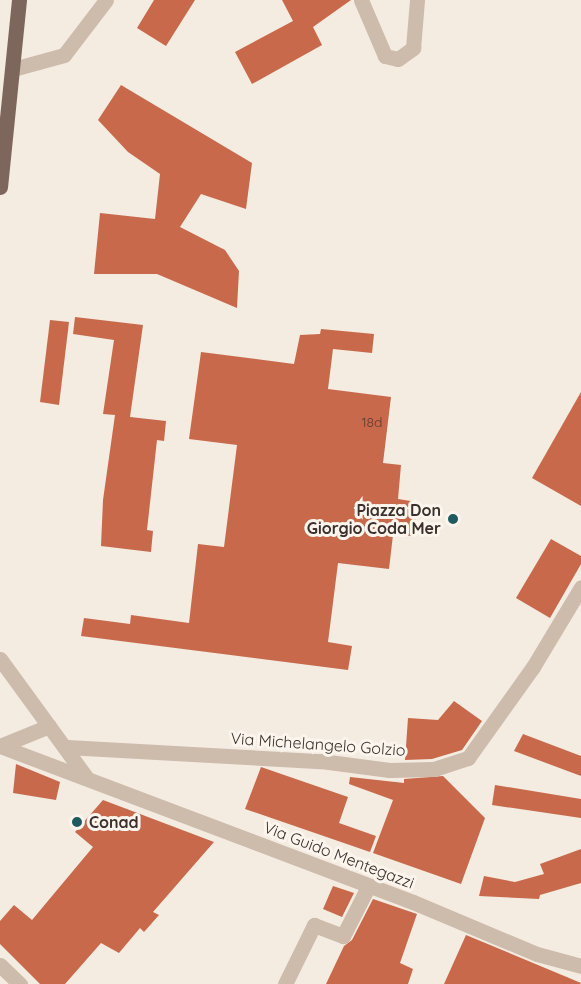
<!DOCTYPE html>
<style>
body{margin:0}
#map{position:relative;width:581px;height:984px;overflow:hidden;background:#f4ebe1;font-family:Quicksand,sans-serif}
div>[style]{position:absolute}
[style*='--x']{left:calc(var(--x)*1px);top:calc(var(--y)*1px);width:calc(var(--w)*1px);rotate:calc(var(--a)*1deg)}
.building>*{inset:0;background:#c8694b}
.minor>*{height:15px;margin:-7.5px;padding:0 7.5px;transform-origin:7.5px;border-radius:7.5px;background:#cdbbac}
.major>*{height:15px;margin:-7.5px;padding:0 7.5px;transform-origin:7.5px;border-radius:7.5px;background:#7d675c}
.dots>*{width:16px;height:16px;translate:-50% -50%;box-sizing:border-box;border:3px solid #fbf5ee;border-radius:50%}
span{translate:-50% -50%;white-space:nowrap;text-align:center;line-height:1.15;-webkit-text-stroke:6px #fbf5ee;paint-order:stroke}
.number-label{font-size:14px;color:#5e3e33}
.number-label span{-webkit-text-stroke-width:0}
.poi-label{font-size:16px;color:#3b302b;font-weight:700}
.right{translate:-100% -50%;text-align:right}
.left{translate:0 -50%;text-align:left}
.street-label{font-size:16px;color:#3b302b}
</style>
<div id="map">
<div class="building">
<div style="clip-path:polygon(154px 0,195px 0,166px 46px,137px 28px)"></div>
<div style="clip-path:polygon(282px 0,351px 0,313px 27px,322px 45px,252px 84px,235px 52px,293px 21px)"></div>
<div style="clip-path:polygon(121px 85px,252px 163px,246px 209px,201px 194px,180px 227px,225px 250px,239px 271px,237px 308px,157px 274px,94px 274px,100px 213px,155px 219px,160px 174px,128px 152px,98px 120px)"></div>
<div style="clip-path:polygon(75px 317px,143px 325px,130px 417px,166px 421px,164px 441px,157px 440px,147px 530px,153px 531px,151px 552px,101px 546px,103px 500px,115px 415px,103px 414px,114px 340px,73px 334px)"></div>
<div style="clip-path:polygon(50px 320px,69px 322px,59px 405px,40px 402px)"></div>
<div style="clip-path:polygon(321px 329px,374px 334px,372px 353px,333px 349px,328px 389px,391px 397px,383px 463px,401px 465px,398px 499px,417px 502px,414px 536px,393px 535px,389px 569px,338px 563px,328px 642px,352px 646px,348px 670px,81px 636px,84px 618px,130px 624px,131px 615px,189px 623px,198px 544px,224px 547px,237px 445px,189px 439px,201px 352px,294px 364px,300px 335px,320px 334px)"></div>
<div style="clip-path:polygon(581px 392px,581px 506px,532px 478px)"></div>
<div style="clip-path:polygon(551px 539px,581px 556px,581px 564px,550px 618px,516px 598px)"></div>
<div style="clip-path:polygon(454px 701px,482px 721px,462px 750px,432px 759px,405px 760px,408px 718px,438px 720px)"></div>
<div style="clip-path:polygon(523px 734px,581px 756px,581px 776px,514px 751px)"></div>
<div style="clip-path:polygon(16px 764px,60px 782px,56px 800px,13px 793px)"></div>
<div style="clip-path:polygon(261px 767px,348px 797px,339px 823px,376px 836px,370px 852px,245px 809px)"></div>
<div style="clip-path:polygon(443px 776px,485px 818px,461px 884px,373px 853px,393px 800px,349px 784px,350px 777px,404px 783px,404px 779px)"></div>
<div style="clip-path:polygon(495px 785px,581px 799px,581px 818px,492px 805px)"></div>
<div style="clip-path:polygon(103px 800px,214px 842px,153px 912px,159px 915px,144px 932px,140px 928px,119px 953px,101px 943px,65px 984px,40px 984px,0 944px,0 921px,14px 905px,32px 920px,93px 847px,75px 832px)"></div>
<div style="clip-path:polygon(581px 849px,581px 883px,540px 895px,539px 899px,479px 896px,484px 876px,515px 882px,544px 874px,540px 864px)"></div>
<div style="clip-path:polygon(333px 886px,354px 893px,342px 917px,323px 909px)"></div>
<div style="clip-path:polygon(373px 899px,417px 914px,400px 963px,413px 969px,408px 984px,326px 984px,344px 946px,352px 940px)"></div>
<div style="clip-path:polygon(466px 935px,581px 983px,580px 984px,444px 984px)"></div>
</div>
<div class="minor">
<div style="--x:361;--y:0;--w:61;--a:66.8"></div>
<div style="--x:385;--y:56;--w:13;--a:13"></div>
<div style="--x:398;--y:59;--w:19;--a:-36"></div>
<div style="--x:413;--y:48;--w:48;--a:-85.2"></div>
<div style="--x:13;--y:69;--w:53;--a:-15.4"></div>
<div style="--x:64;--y:55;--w:69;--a:-52.6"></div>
<div style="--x:0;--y:659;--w:146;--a:53.9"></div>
<div style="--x:0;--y:746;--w:441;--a:20.7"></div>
<div style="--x:413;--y:902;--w:134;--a:22.8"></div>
<div style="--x:537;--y:954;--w:46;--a:15.3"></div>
<div style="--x:0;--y:746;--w:53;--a:-22.2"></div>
<div style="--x:67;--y:747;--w:254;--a:3.2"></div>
<div style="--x:321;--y:761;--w:69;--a:7.5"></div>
<div style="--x:389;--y:770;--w:45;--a:-1.3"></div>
<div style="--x:434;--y:769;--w:36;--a:-18"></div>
<div style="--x:468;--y:758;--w:112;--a:-54.5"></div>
<div style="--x:533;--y:667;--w:93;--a:-59"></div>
<div style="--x:0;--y:965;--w:28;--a:44"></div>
<div style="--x:285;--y:984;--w:66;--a:-63.8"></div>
<div style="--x:314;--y:925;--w:31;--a:21"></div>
<div style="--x:343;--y:936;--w:55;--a:-63"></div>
</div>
<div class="major">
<div style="--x:0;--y:187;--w:188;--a:-84.2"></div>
</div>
<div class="dots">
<div style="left:453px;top:519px;background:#1f5a5e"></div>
<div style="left:77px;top:822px;background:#1f5a5e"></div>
</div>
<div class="number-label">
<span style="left:372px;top:422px">18d</span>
</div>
<div class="poi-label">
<span class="right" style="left:441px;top:519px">Piazza Don<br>Giorgio Coda Mer</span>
<span class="left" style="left:89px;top:822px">Conad</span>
</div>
<div class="street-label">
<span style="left:318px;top:744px;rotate:4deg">Via Michelangelo Golzio</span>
<span style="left:339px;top:855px;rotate:21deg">Via Guido Mentegazzi</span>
</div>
</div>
